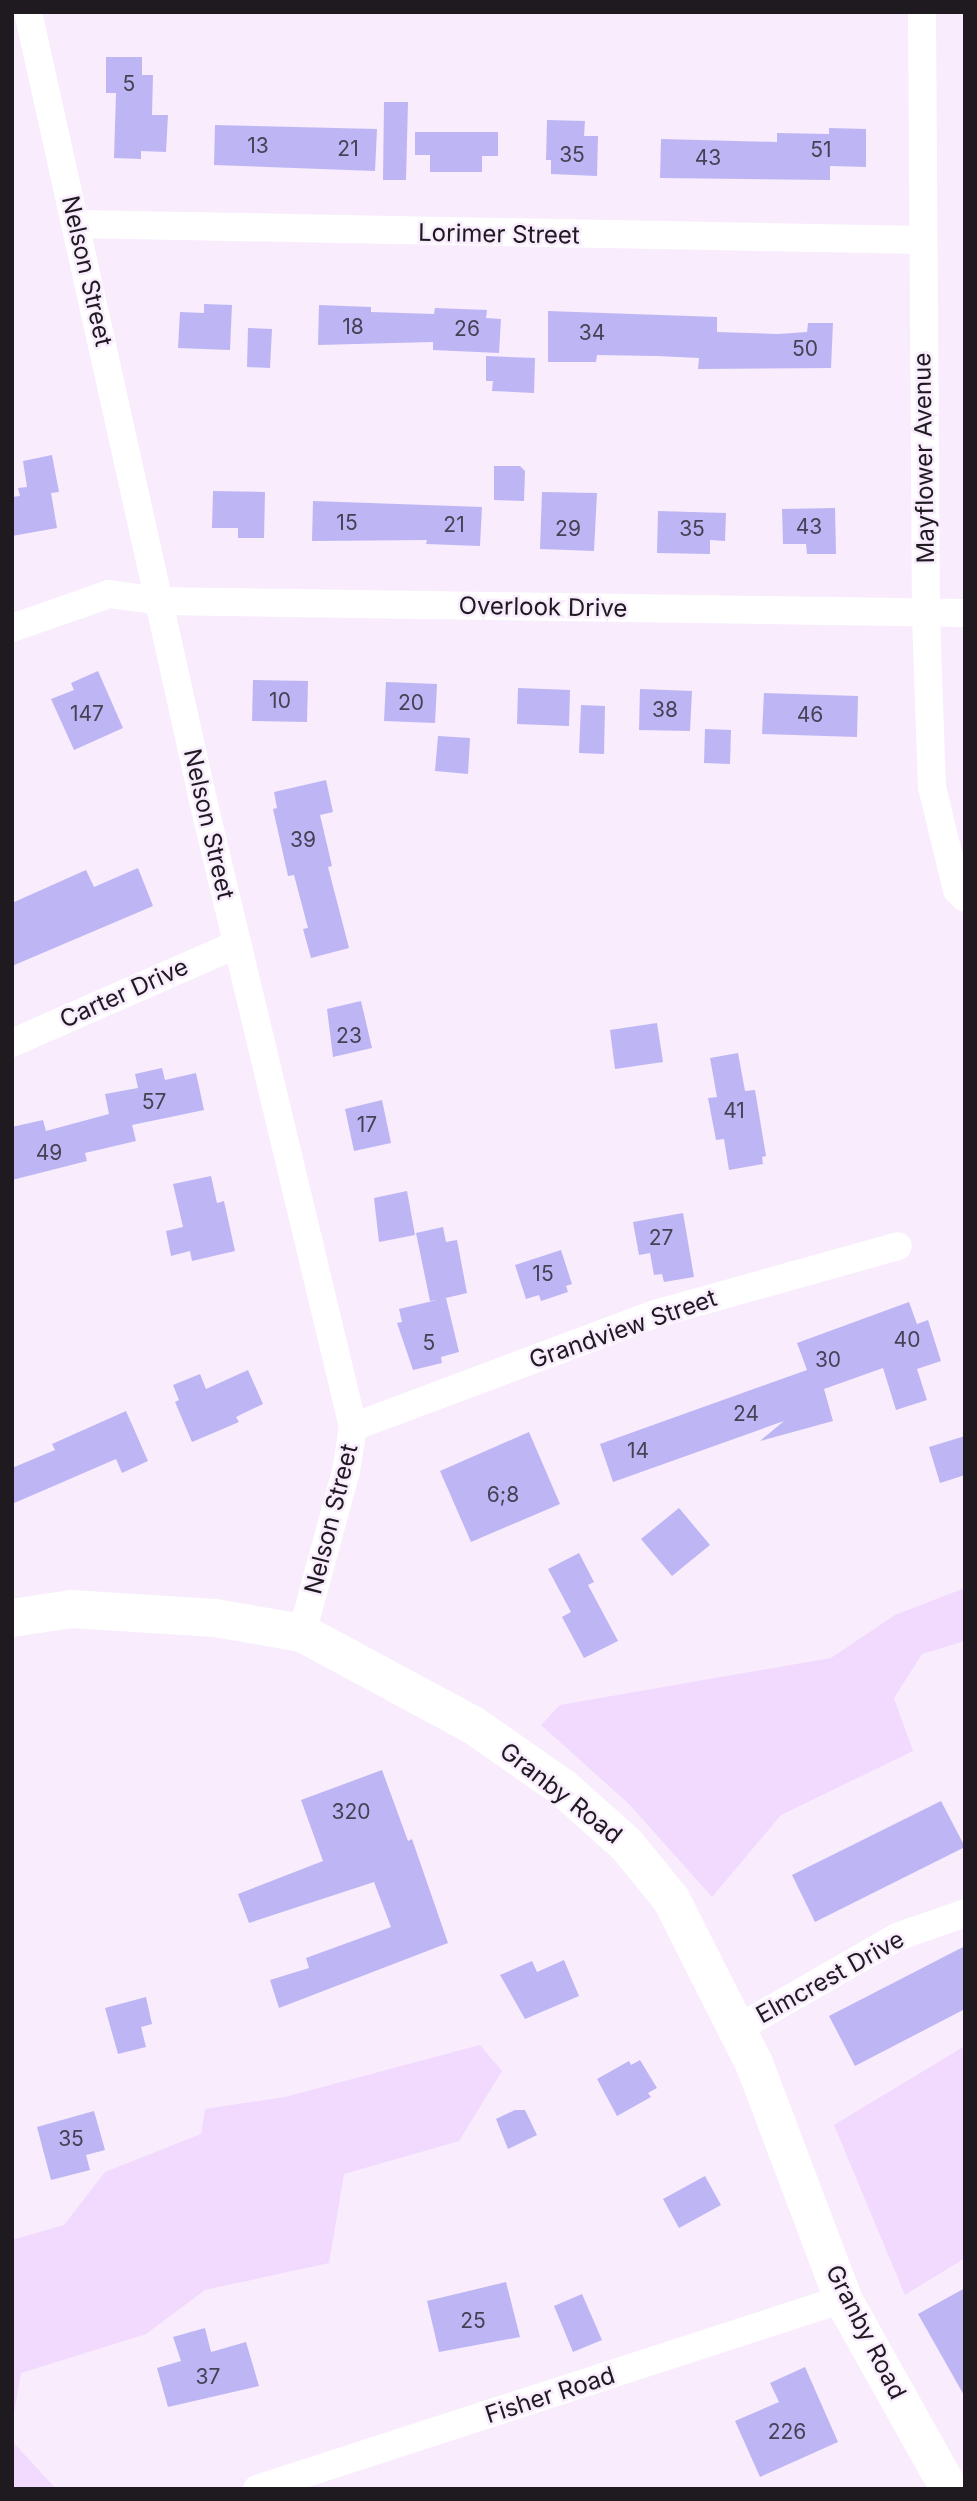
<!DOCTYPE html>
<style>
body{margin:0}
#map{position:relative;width:977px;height:2501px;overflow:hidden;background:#f8ecfd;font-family:Inter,sans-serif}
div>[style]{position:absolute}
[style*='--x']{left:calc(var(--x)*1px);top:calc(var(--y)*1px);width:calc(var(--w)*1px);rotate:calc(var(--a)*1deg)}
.green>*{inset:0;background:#f2d9fe}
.building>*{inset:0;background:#beb6f4}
.street>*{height:28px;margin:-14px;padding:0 14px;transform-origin:14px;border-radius:14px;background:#fff}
.secondary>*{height:38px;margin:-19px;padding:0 19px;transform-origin:19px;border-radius:19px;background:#fff}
span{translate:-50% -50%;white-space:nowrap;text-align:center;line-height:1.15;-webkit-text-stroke:5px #f8ecfd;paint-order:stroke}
.number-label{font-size:21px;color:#464155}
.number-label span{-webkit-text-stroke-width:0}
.street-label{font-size:24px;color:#1e1a20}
.frame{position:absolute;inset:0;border:14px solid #1e1a20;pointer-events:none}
</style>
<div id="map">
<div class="green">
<div style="clip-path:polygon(965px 1588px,965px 1641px,922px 1654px,894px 1698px,913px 1751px,781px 1815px,712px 1897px,629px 1804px,541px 1725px,560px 1705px,831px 1658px,895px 1615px)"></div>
<div style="clip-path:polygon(480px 2045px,502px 2071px,459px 2141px,344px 2174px,329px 2263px,205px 2290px,146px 2334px,21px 2373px,12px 2424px,12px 2240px,64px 2225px,105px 2172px,201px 2134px,205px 2109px,285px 2097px)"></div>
<div style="clip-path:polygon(965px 2046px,965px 2258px,905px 2295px,834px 2125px)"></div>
<div style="clip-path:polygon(12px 2441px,56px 2489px,12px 2489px)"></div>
</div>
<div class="building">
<div style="clip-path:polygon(106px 57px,142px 57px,142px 75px,153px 75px,152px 115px,168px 115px,166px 152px,141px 151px,141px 159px,114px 158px,116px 93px,106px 93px)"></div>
<div style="clip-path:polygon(384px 102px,408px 102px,406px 180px,383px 180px)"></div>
<div style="clip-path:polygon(547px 120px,585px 121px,584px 136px,598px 136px,597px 176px,551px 174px,551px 160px,546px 160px)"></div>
<div style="clip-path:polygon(215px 125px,377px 129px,375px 171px,214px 165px)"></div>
<div style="clip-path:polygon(829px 128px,866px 129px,866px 167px,830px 166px,830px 180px,660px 178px,661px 139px,777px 142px,777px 133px,829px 134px)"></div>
<div style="clip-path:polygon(415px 132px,498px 132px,498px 156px,482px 156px,482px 172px,430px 172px,430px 155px,415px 155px)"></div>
<div style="clip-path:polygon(204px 304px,232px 305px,230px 350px,178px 348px,180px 312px,204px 313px)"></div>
<div style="clip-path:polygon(319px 305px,371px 307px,371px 312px,434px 314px,435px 308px,487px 310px,486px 318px,501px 319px,499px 353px,433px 350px,433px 342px,318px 345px)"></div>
<div style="clip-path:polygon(548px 311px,717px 317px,717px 332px,778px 334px,807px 332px,808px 323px,833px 323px,831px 368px,698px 369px,699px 358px,657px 356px,597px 355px,596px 362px,548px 362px)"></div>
<div style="clip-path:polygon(248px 328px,272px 329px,270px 368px,247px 367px)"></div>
<div style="clip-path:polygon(486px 356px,535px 358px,534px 393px,492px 391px,493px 381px,486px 381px)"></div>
<div style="clip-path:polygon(52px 455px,59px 492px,51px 493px,57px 528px,12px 536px,12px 497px,20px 496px,18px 488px,27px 487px,23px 461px)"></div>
<div style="clip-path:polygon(494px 466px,520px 466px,525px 471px,524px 501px,494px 500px)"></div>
<div style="clip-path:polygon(213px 491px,265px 492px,264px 538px,238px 538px,238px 528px,212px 528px)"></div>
<div style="clip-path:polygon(542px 492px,597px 493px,594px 551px,540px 549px)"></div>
<div style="clip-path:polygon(313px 501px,482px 507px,480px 546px,426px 544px,427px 540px,312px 541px)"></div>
<div style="clip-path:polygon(835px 508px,836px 554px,807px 554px,806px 544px,783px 544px,782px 509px)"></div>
<div style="clip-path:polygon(658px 511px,726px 513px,725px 541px,710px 540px,710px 554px,657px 553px)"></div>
<div style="clip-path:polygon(98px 671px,123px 728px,74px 750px,51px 699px,74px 690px,71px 683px)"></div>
<div style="clip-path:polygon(253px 680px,308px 681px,307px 722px,252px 721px)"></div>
<div style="clip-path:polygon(386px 682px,437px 684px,435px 723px,384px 721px)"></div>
<div style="clip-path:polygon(518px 688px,570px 690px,569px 726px,517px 724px)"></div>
<div style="clip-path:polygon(640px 689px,692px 691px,690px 731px,639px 730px)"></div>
<div style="clip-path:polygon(764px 693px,858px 696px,857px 737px,762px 734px)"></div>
<div style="clip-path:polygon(581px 705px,605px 706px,604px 754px,579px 753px)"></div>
<div style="clip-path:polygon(705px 729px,731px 730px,730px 764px,704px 763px)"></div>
<div style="clip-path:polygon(438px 736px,470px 738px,468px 774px,435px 771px)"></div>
<div style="clip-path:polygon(326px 780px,333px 812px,320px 815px,332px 866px,328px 867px,349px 948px,311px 958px,303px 929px,308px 928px,294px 875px,288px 876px,273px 809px,277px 808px,274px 792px)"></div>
<div style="clip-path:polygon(138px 868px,153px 906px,12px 966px,12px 903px,86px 870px,94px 887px)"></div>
<div style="clip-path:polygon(361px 1001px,372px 1048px,333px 1057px,327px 1009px)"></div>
<div style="clip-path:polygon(657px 1023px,663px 1062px,615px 1069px,610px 1030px)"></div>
<div style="clip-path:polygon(738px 1053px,745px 1091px,755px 1090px,766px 1156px,762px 1157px,763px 1164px,729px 1170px,724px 1139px,716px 1140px,708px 1098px,717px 1097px,710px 1058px)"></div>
<div style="clip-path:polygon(162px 1068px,165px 1080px,196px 1073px,204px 1110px,132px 1125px,136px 1141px,85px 1153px,87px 1161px,12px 1180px,12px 1127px,43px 1120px,46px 1131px,109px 1114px,105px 1094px,138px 1088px,135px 1074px)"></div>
<div style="clip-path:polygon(382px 1100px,391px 1143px,354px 1151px,345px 1109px)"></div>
<div style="clip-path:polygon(211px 1176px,217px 1203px,224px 1201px,235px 1251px,192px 1261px,190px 1251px,171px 1256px,166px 1231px,183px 1227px,173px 1184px)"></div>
<div style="clip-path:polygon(407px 1191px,415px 1235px,379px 1242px,374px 1198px)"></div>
<div style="clip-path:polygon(683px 1213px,694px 1277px,664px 1282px,662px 1274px,654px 1275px,650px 1253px,639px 1255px,633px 1222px)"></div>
<div style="clip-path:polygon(443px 1227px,446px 1242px,457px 1240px,467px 1293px,446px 1298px,459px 1352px,441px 1357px,442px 1363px,413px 1370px,397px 1323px,402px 1322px,399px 1309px,437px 1300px,430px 1301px,416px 1233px)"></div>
<div style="clip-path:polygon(561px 1250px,572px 1284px,566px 1286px,568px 1292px,541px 1301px,539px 1295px,526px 1299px,515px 1265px)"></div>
<div style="clip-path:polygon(909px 1302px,917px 1324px,928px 1320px,941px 1361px,917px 1369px,927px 1400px,896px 1410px,883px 1368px,824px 1389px,833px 1421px,760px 1441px,784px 1421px,613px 1482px,600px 1444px,807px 1370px,797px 1343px)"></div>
<div style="clip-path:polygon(248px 1370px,263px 1404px,236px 1417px,239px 1422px,192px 1442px,175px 1402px,179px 1400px,173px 1385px,200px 1374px,206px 1389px)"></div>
<div style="clip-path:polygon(126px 1411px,148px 1461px,122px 1473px,116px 1459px,12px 1504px,12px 1468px,55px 1450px,52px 1444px)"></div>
<div style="clip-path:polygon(529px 1432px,560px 1504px,471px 1542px,440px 1471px)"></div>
<div style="clip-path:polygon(965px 1436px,965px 1475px,940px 1483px,929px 1447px)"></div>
<div style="clip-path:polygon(679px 1508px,710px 1545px,672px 1576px,641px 1539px)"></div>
<div style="clip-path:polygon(579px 1553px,594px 1582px,588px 1585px,618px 1641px,584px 1658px,562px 1617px,571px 1612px,548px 1569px)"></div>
<div style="clip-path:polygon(382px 1770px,408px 1841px,412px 1839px,448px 1943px,279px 2008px,270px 1980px,309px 1968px,306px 1958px,391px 1927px,374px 1882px,249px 1923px,238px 1894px,323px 1861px,301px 1800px)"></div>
<div style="clip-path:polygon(941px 1801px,965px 1847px,815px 1922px,792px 1875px)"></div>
<div style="clip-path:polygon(965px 1946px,965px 2009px,855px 2066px,829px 2016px)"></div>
<div style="clip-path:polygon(564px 1960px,579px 1996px,525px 2019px,500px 1975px,532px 1961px,537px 1972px)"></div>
<div style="clip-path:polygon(146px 1997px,152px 2024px,141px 2027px,146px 2047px,118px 2054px,105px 2008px)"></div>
<div style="clip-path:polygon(640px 2060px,657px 2088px,648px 2093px,651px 2097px,617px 2116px,597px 2079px,629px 2061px,631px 2065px)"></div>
<div style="clip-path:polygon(515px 2110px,525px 2110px,537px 2135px,508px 2149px,496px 2119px)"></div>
<div style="clip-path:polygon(94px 2111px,105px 2150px,86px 2155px,90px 2170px,51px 2180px,37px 2127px)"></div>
<div style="clip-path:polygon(705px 2176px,721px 2205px,679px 2228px,663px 2199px)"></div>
<div style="clip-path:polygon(506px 2282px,520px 2337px,439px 2352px,427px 2301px)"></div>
<div style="clip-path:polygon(965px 2288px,965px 2397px,918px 2314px)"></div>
<div style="clip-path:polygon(582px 2294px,602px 2340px,573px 2352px,554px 2306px)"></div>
<div style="clip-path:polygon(205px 2328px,211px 2352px,246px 2342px,259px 2386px,168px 2407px,157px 2368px,181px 2361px,173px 2337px)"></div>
<div style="clip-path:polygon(805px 2367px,838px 2442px,760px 2477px,735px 2421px,779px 2402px,770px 2383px)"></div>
</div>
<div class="street">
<div style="--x:28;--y:12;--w:816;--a:77.48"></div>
<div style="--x:205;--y:809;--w:635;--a:76.53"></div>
<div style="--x:353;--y:1427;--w:45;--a:99"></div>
<div style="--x:346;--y:1471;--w:168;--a:105.2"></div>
<div style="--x:922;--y:12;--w:604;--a:89.62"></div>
<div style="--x:926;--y:616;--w:171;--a:88"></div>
<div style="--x:932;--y:787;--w:106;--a:76.4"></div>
<div style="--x:957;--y:890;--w:11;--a:45"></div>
<div style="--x:77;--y:224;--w:845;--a:1.08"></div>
<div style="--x:12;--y:628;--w:103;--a:-19.3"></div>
<div style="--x:109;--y:594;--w:52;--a:7.7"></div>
<div style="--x:161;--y:601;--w:804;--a:0.86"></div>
<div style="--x:12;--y:1043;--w:246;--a:-23.7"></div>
<div style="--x:353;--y:1427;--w:322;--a:-20.5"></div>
<div style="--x:655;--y:1314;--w:252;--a:-15.6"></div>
<div style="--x:737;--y:2029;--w:185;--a:-29.9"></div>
<div style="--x:897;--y:1937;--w:72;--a:-19.4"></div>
<div style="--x:257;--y:2489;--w:616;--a:-17.96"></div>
</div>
<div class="secondary">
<div style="--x:12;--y:1618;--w:60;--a:-8.7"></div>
<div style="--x:71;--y:1609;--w:144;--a:3.6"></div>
<div style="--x:215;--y:1618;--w:88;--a:9.8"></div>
<div style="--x:302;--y:1633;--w:194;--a:28.3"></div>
<div style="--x:473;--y:1725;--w:108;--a:34.9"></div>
<div style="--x:562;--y:1787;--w:86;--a:41.7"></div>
<div style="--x:626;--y:1844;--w:71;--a:50.7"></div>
<div style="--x:671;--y:1899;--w:184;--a:63.2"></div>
<div style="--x:754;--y:2063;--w:252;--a:69.3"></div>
<div style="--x:843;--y:2299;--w:218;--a:60.8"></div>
</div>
<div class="number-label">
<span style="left:129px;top:84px">5</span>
<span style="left:258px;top:146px">13</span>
<span style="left:348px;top:149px">21</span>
<span style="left:821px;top:150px">51</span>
<span style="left:572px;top:155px">35</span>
<span style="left:708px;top:158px">43</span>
<span style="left:353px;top:327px">18</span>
<span style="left:467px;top:329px">26</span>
<span style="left:592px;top:333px">34</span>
<span style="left:805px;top:349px">50</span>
<span style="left:347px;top:523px">15</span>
<span style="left:454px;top:525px">21</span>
<span style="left:809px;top:527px">43</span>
<span style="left:568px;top:529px">29</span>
<span style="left:692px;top:529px">35</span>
<span style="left:280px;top:701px">10</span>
<span style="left:411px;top:703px">20</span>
<span style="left:665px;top:710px">38</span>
<span style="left:87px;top:714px">147</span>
<span style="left:810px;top:715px">46</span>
<span style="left:303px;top:840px">39</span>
<span style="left:349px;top:1036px">23</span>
<span style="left:154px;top:1102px">57</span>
<span style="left:734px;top:1111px">41</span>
<span style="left:367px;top:1125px">17</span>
<span style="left:49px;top:1153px">49</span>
<span style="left:661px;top:1238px">27</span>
<span style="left:543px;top:1274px">15</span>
<span style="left:907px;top:1340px">40</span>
<span style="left:429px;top:1343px">5</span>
<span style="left:828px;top:1360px">30</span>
<span style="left:746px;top:1414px">24</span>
<span style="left:638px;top:1451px">14</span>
<span style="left:503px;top:1495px">6;8</span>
<span style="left:351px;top:1812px">320</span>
<span style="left:71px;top:2139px">35</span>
<span style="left:473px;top:2321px">25</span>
<span style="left:208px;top:2377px">37</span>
<span style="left:787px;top:2432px">226</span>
</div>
<div class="street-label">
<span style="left:499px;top:234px;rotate:1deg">Lorimer Street</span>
<span style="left:87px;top:271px;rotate:77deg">Nelson Street</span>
<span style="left:924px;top:458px;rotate:-91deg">Mayflower Avenue</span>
<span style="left:543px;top:607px;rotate:1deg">Overlook Drive</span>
<span style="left:209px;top:824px;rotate:77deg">Nelson Street</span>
<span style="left:124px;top:993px;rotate:-24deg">Carter Drive</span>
<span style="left:623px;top:1329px;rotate:-19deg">Grandview Street</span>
<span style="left:331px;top:1519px;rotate:-76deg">Nelson Street</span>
<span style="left:561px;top:1793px;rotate:38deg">Granby Road</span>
<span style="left:830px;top:1977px;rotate:-29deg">Elmcrest Drive</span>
<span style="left:866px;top:2332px;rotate:63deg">Granby Road</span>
<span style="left:550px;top:2395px;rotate:-18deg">Fisher Road</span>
</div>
<div class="frame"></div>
</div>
